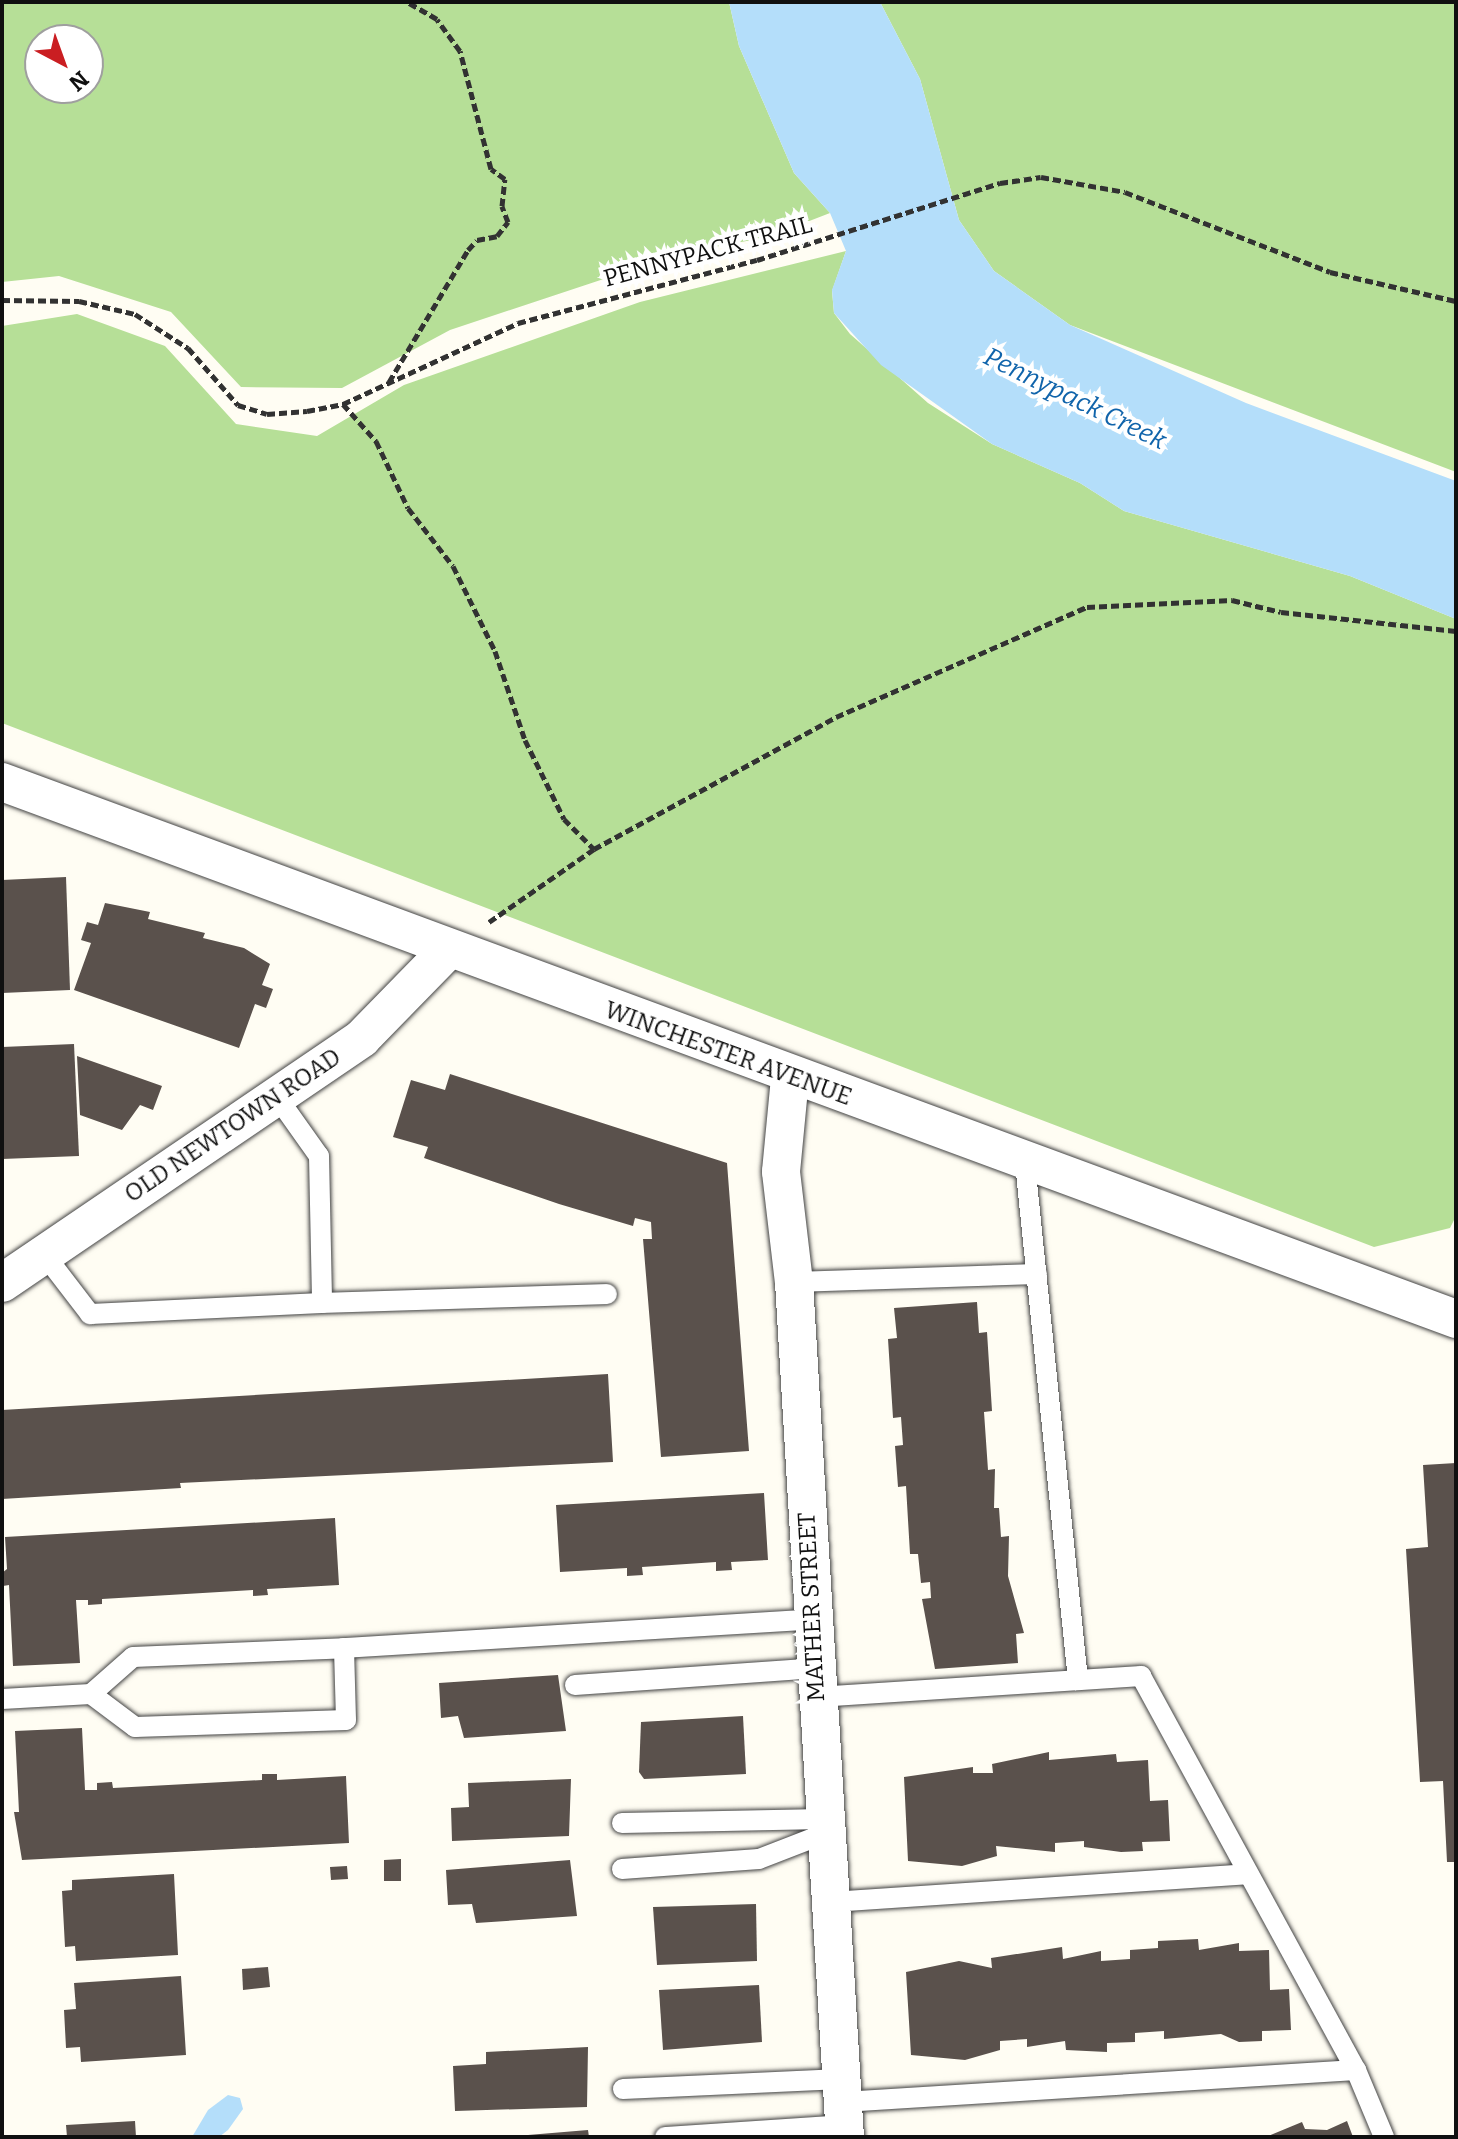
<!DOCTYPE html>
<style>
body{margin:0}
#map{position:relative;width:1458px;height:2139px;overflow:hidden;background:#fffdf3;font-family:Bitter,serif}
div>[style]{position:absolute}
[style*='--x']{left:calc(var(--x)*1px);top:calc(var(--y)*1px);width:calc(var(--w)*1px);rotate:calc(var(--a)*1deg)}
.forest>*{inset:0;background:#b6df97}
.water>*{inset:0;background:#b4defa}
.building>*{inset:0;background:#5a514c}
.path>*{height:5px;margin-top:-2.5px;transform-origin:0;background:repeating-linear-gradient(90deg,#323232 0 8px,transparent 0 12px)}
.roads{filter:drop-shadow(0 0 2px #434343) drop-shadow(0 0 2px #434343)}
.service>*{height:20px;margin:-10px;padding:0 10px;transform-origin:10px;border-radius:10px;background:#fff}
.minor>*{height:38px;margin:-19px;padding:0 19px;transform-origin:19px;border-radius:19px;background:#fff}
span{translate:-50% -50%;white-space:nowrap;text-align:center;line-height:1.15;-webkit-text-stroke:8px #fff;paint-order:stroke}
.street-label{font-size:24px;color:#101010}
.water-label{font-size:26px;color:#1064ab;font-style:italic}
.frame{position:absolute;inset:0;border:4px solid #101010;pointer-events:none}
.north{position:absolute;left:24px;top:24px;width:80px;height:80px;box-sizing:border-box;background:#fff;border:2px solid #9f9f9f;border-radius:50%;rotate:139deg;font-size:22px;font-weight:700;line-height:32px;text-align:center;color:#101010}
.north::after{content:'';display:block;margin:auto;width:28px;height:36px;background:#ca1e22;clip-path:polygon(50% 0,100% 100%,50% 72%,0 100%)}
</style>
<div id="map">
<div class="forest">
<div style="clip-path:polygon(evenodd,2px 2px,729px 2px,739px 46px,794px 173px,830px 213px,768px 237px,682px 253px,450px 330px,342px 388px,241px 387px,171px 312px,59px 276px,2px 282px,2px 2px,40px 40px,88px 40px,88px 88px,40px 88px,40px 40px)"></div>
<div style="clip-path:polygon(880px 2px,1456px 2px,1456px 472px,1070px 325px,994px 271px,959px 220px,920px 79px)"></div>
<div style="clip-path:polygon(846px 251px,832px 291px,834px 313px,850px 334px,928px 403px,992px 444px,1080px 483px,1124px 511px,1350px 576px,1456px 619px,1456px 1216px,1450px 1228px,1374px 1247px,2px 723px,2px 326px,77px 314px,165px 346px,236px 424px,317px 436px,404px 385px,640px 302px)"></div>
</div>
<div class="water">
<div style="clip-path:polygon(729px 2px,880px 2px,920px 79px,959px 220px,994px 271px,1070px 325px,1246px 403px,1456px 481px,1456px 619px,1350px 576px,1124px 511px,1080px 483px,992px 444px,881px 365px,834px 313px,832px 290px,846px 251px,830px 213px,794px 173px,739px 46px)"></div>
<div style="clip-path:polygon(228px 2095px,240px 2098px,243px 2109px,228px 2130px,219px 2137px,192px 2137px,208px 2110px)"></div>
</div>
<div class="building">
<div style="clip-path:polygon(66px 877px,70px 990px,2px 993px,2px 880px)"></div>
<div style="clip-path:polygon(105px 903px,150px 912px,148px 919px,205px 933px,203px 938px,244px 948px,270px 964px,262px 985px,273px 989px,266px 1008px,255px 1004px,239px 1048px,74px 990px,91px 943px,81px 940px,87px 922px,98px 925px)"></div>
<div style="clip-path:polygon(74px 1044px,79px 1156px,2px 1159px,2px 1047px)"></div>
<div style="clip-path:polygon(77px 1056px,162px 1086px,153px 1110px,140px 1105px,122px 1130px,80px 1115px)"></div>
<div style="clip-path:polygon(450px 1074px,727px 1163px,749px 1451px,661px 1457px,643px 1239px,652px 1239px,651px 1222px,635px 1218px,633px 1226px,559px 1204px,424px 1158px,428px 1147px,393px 1137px,411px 1080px,445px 1090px)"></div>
<div style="clip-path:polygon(977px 1302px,979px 1333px,987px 1332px,992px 1411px,984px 1412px,988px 1470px,995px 1469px,994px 1508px,999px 1508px,1001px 1537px,1009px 1536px,1008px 1576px,1024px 1633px,1016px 1634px,1018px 1663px,935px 1669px,922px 1599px,931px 1598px,930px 1582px,921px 1583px,918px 1554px,910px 1554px,906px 1486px,898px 1487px,895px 1446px,903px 1445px,901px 1417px,893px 1418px,888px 1339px,897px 1338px,894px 1308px)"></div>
<div style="clip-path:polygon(608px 1374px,613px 1462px,180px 1483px,181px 1488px,2px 1499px,2px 1410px)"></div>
<div style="clip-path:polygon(1456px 1463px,1456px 1862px,1447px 1862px,1443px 1781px,1420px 1782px,1406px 1549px,1428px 1547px,1423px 1465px)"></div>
<div style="clip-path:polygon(764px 1493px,768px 1560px,731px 1562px,732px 1570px,716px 1571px,716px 1562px,642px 1567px,643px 1575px,627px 1576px,627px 1568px,560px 1572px,556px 1505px)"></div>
<div style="clip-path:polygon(335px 1518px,339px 1585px,267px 1589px,268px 1595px,253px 1596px,253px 1590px,102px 1599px,102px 1604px,88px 1605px,88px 1600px,76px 1600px,80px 1663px,13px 1666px,9px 1585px,3px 1586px,2px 1573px,7px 1569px,5px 1537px)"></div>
<div style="clip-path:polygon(558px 1675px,566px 1731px,464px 1738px,458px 1716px,441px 1718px,439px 1683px)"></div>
<div style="clip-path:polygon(743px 1716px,746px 1774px,644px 1779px,639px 1772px,641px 1722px)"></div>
<div style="clip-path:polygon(82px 1728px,85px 1790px,97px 1790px,97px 1783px,112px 1782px,113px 1788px,262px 1780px,262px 1774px,277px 1774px,277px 1780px,346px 1776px,349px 1843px,22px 1860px,14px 1812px,19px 1812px,15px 1731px)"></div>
<div style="clip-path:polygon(1049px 1752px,1049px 1760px,1116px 1754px,1117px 1762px,1148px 1760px,1150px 1801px,1168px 1800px,1170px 1841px,1142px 1842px,1143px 1851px,1121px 1852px,1084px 1847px,1084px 1841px,1055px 1843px,1055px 1852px,996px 1846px,997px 1856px,962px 1866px,908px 1861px,904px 1777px,973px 1767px,973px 1773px,993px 1773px,992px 1764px)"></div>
<div style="clip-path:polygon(571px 1779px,569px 1836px,452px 1841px,451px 1808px,469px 1807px,468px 1783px)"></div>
<div style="clip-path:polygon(401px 1859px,401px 1881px,384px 1881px,384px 1860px)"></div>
<div style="clip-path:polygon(570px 1860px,577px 1916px,476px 1923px,472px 1904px,448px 1905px,446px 1870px)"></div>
<div style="clip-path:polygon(347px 1866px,348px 1879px,331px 1880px,330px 1867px)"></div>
<div style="clip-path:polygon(174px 1874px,178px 1955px,76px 1961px,75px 1946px,65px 1947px,62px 1891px,72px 1890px,72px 1880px)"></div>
<div style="clip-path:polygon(756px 1904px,757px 1961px,657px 1965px,653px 1907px)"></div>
<div style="clip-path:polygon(1198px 1939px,1199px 1950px,1239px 1943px,1239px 1951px,1269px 1950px,1270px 1990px,1289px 1989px,1291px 2030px,1262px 2031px,1262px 2041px,1239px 2042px,1221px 2034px,1164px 2039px,1164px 2031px,1135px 2033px,1135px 2042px,1107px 2043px,1107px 2052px,1066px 2050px,1065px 2041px,1027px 2047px,1027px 2039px,1000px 2041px,1000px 2050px,965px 2060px,911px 2055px,906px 1972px,959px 1961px,992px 1968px,991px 1958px,1062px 1947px,1063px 1959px,1101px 1951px,1101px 1961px,1130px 1959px,1130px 1950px,1158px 1948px,1158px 1941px)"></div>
<div style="clip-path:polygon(268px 1967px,270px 1987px,243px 1990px,242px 1969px)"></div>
<div style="clip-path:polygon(181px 1976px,186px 2055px,81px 2062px,80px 2047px,66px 2048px,64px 2010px,76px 2009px,74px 1983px)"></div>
<div style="clip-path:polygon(759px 1985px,762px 2042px,663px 2050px,659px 1990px)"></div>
<div style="clip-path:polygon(588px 2047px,587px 2107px,455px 2111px,453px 2066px,486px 2064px,486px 2052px)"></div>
<div style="clip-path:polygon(135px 2121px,136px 2137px,67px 2137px,66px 2125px)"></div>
<div style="clip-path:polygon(1347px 2121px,1353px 2137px,1266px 2137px,1302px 2122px,1305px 2129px,1327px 2130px)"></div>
<div style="clip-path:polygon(588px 2130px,589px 2137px,528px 2137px,528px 2135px)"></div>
</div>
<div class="path">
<div style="--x:2;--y:300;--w:77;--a:0.7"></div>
<div style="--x:79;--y:301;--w:57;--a:13.1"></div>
<div style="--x:135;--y:314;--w:63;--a:32.7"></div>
<div style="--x:188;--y:348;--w:76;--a:48.7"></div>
<div style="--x:238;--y:405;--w:30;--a:17"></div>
<div style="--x:267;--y:414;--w:40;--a:-4.3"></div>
<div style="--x:307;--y:411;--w:37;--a:-11"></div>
<div style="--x:343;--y:404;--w:193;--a:-24.8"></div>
<div style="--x:518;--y:323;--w:247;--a:-14.8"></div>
<div style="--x:757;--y:260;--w:255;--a:-17.6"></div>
<div style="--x:1000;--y:183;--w:41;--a:-8.3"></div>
<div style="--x:1041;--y:177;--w:85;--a:10.1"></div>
<div style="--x:1125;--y:192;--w:220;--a:21.3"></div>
<div style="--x:1330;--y:272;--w:129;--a:13"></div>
<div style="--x:389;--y:382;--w:154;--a:-59.1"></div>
<div style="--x:468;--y:250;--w:13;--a:-48"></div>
<div style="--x:477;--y:240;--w:20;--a:-11"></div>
<div style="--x:497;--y:236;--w:18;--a:-52"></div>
<div style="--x:508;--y:222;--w:17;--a:-111"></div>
<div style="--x:502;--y:206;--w:27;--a:-84"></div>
<div style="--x:505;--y:179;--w:17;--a:-144"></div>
<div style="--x:491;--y:169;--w:122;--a:-104.7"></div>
<div style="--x:460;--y:51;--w:39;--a:-126"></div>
<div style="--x:437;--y:19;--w:34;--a:-150"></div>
<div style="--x:343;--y:404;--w:50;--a:48.3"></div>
<div style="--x:376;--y:441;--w:74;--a:64.5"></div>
<div style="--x:408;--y:508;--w:73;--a:52.2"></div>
<div style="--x:453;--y:566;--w:95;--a:63.7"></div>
<div style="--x:495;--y:651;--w:94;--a:71.4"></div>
<div style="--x:525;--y:740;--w:88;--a:63.7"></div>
<div style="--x:564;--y:819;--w:42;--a:45"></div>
<div style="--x:489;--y:922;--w:128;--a:-34.8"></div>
<div style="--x:594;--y:849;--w:276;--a:-28.6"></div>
<div style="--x:836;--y:717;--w:274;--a:-23.7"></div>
<div style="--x:1087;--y:607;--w:145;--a:-2.8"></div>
<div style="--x:1232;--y:600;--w:50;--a:13.8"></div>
<div style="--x:1281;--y:612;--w:176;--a:6.2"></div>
</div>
<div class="roads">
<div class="service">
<div style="--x:277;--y:1097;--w:72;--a:54.6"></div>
<div style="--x:319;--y:1156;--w:147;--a:88.8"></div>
<div style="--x:322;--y:1303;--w:285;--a:-1.8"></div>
<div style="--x:1025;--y:1163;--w:520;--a:84.15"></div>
<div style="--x:44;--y:1254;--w:76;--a:52.5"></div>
<div style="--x:90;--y:1314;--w:232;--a:-2.7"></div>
<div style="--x:794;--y:1282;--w:243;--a:-1.9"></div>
<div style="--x:575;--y:1685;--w:242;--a:-4"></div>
<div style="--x:91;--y:1694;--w:56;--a:-41.4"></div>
<div style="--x:133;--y:1657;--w:211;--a:-2.4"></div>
<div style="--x:817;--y:1697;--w:325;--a:-3.7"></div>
<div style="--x:1141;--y:1676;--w:449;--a:61.4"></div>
<div style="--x:2;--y:1699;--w:89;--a:-3.2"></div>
<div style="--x:91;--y:1694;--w:55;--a:36.9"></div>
<div style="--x:135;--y:1727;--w:211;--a:-1.9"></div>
<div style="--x:346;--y:1720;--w:72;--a:-91.6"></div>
<div style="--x:344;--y:1648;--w:470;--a:-3.5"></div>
<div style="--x:622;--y:1823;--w:202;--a:-1.1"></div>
<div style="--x:622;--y:1869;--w:137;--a:-4.2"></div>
<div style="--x:759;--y:1859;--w:72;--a:-21.2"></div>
<div style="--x:830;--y:1902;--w:419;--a:-3.8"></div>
<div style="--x:623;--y:2089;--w:218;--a:-2.6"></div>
<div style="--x:843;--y:2102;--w:514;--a:-3.57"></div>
<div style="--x:1356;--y:2070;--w:73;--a:67.3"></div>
<div style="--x:665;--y:2137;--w:179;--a:-3.8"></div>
</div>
<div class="minor">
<div style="--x:2;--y:782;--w:1550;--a:20.27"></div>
<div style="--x:790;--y:1078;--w:94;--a:95.5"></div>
<div style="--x:781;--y:1172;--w:111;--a:83.3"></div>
<div style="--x:794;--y:1282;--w:857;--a:86.59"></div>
<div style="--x:2;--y:1283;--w:435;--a:-34.2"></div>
<div style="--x:362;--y:1038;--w:123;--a:-45.7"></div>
</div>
</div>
<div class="street-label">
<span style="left:708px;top:252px;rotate:-15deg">PENNYPACK TRAIL</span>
<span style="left:728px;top:1054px;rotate:20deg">WINCHESTER AVENUE</span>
<span style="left:233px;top:1126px;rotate:-34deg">OLD NEWTOWN ROAD</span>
<span style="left:812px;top:1607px;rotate:-93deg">MATHER STREET</span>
</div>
<div class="water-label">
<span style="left:1075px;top:399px;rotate:26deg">Pennypack Creek</span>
</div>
<div class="frame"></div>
<div class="north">N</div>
</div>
